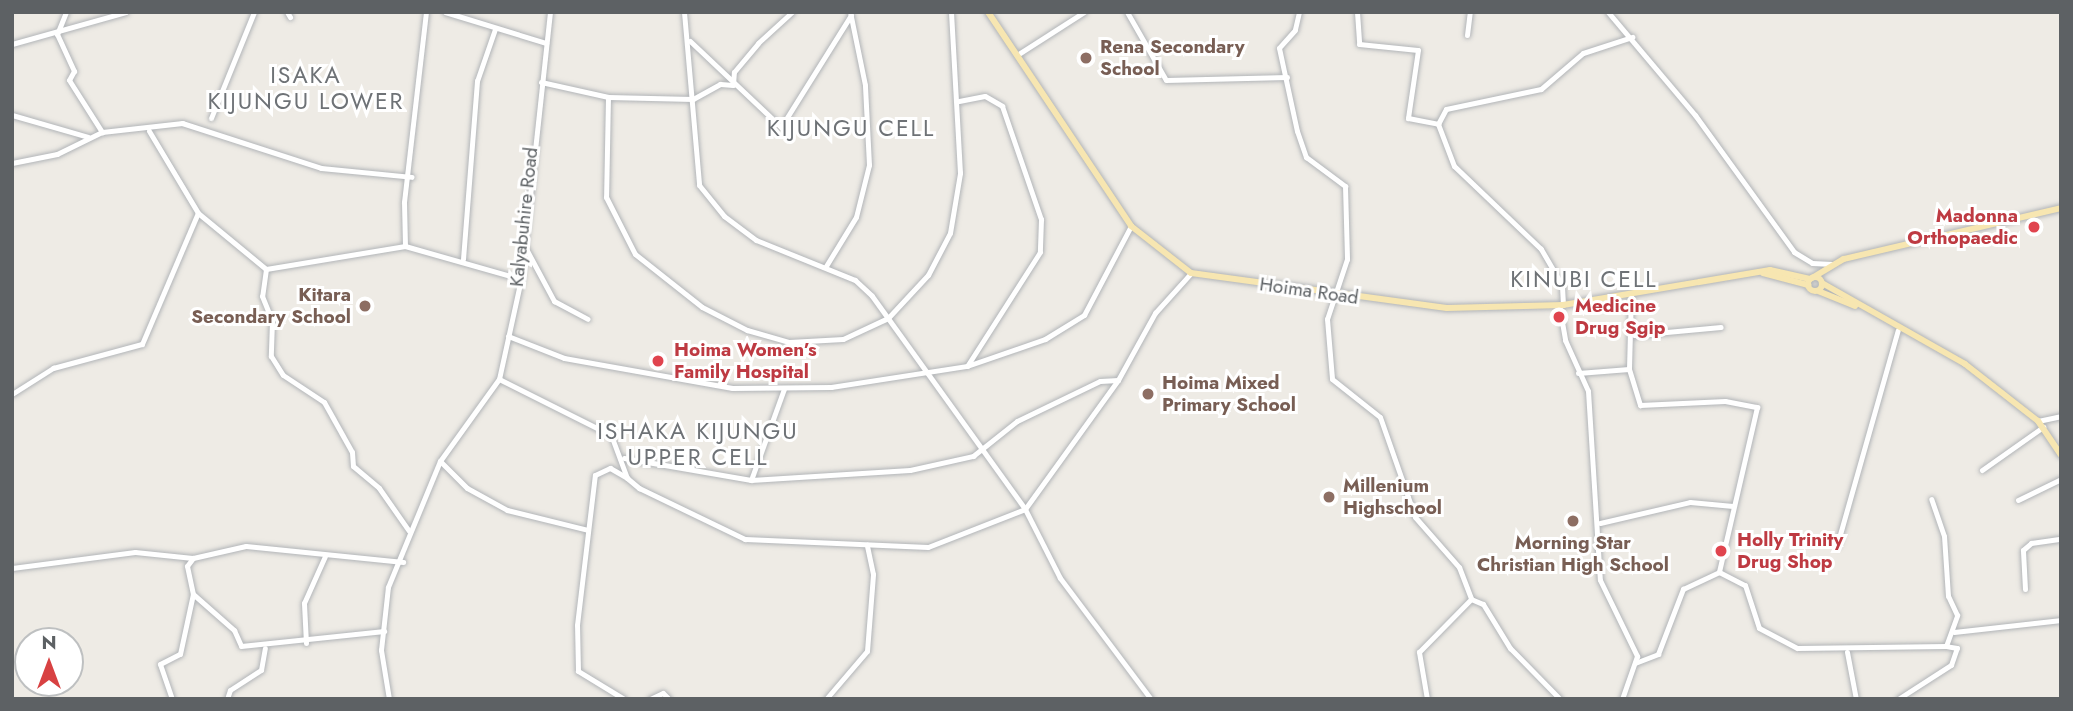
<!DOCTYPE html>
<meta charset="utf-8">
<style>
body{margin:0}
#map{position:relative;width:2073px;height:711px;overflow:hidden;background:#eeebe5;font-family:Jost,sans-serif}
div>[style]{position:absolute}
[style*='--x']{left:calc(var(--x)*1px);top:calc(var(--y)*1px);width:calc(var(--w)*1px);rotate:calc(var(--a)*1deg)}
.roads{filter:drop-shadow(0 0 2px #b2b5b8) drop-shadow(0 0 2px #b2b5b8)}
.minor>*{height:5px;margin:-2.5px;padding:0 2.5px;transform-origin:2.5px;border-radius:2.5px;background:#fff}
.major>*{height:6px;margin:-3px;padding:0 3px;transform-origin:3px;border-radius:3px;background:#f7e6b1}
.major>.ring{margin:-3px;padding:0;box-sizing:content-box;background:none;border:6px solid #f7e6b1;border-radius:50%}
.dots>*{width:19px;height:19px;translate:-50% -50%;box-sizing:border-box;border:4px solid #fff;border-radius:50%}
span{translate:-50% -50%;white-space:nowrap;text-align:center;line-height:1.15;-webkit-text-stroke:6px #fff;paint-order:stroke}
.education-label{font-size:19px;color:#785e54;font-weight:700}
.left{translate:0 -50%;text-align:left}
.right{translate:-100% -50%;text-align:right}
.health-label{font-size:19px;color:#be3a42;font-weight:700}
.street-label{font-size:19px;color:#5d6164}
.quarter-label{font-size:23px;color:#6e7276;letter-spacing:2px}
.frame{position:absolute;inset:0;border:14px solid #5d6164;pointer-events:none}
.north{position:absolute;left:14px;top:627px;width:70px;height:70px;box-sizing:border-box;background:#fff;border:2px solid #bec0c1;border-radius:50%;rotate:0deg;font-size:19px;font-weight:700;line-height:28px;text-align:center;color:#5d6164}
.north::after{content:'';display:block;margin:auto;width:24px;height:32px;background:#d84142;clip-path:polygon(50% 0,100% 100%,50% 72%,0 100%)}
</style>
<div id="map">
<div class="roads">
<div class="minor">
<div style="--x:66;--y:12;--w:24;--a:112"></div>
<div style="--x:57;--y:34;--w:41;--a:65.3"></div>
<div style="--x:74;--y:71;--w:10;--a:119"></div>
<div style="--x:69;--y:80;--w:62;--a:57.6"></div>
<div style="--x:287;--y:12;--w:6;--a:59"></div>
<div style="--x:445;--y:12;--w:106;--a:17.1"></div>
<div style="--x:684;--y:12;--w:174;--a:85"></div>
<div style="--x:699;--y:185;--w:40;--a:51"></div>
<div style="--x:724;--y:216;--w:40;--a:37"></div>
<div style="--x:756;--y:240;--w:107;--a:22"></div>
<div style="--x:855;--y:280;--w:23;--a:43"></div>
<div style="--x:872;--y:296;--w:262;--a:54.3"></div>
<div style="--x:1025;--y:509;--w:77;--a:63.1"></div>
<div style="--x:1060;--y:578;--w:151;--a:53.1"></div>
<div style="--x:1127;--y:12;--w:78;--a:60.2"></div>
<div style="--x:1166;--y:80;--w:121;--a:-1.4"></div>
<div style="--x:1299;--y:12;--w:18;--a:103"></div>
<div style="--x:1295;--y:30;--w:24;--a:132"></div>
<div style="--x:1279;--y:48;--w:85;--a:77.8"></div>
<div style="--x:1297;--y:131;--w:28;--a:71"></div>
<div style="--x:1306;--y:157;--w:49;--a:36.6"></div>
<div style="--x:1345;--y:186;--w:73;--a:88.4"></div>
<div style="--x:1347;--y:259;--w:63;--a:108.4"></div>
<div style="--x:1327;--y:319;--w:60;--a:85.2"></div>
<div style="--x:1332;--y:379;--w:61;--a:38.4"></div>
<div style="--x:1380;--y:417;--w:106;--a:70.7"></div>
<div style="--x:1415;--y:517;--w:67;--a:48.7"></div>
<div style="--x:1459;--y:567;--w:34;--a:69"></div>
<div style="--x:1471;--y:599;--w:13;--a:23"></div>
<div style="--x:1483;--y:604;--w:52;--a:58.5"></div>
<div style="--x:1510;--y:648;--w:71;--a:45.6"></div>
<div style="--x:1357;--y:12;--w:32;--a:86"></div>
<div style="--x:1359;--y:44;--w:59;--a:5.8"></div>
<div style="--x:1418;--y:50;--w:69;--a:98.4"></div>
<div style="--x:1408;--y:118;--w:31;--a:11"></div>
<div style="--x:1608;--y:12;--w:135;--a:49.8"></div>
<div style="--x:1695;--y:115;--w:169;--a:54.1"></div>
<div style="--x:1794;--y:252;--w:21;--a:31"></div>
<div style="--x:1812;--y:263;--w:20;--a:3"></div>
<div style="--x:1467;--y:35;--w:23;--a:-83"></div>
<div style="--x:690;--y:41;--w:125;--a:43.4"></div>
<div style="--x:781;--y:127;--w:132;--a:-58"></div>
<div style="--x:12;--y:44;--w:118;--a:-15.7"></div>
<div style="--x:1020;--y:53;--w:76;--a:-32.6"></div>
<div style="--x:541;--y:82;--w:69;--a:12.6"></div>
<div style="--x:608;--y:97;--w:85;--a:1.3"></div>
<div style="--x:693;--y:99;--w:31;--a:-29"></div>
<div style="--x:720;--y:84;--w:13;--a:4"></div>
<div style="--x:733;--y:85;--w:13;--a:-86"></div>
<div style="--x:734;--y:72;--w:38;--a:-50"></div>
<div style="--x:758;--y:43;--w:46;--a:-42.4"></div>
<div style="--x:608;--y:97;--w:100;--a:91.1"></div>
<div style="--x:606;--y:197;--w:64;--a:63"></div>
<div style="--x:635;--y:254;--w:85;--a:38.3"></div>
<div style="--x:702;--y:307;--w:51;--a:27.1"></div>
<div style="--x:747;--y:330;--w:44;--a:15.9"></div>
<div style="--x:789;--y:342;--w:54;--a:-3.2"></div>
<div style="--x:843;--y:339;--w:50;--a:-25"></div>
<div style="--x:888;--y:318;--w:59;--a:-47.1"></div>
<div style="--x:928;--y:275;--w:47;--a:-62.4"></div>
<div style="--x:950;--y:233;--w:61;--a:-80.5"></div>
<div style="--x:960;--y:173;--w:161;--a:-93.2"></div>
<div style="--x:959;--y:101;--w:26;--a:-11"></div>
<div style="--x:985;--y:96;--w:20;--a:30"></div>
<div style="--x:1002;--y:106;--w:120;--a:71"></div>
<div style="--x:1041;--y:219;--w:33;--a:92"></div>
<div style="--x:1040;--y:252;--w:135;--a:122.6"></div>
<div style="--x:12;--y:115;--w:79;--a:16.1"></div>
<div style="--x:211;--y:118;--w:114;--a:-67.9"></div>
<div style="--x:149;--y:131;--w:96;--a:59.1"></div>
<div style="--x:198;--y:213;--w:88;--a:39.5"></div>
<div style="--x:266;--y:269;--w:141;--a:-9.4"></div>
<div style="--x:405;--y:246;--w:121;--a:15.9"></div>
<div style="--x:12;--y:163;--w:46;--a:-11.3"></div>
<div style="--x:57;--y:154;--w:50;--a:-26.1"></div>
<div style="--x:102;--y:132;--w:81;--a:-6.4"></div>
<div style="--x:182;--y:123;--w:146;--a:17.9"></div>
<div style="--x:321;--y:168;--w:91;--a:5.6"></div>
<div style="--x:524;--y:245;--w:64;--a:61.8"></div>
<div style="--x:554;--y:301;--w:38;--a:28"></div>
<div style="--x:405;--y:246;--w:44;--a:-91.3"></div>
<div style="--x:404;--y:202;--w:191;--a:-83.4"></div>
<div style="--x:463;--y:259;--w:179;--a:-85.5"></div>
<div style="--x:477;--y:81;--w:55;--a:-70.9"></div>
<div style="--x:826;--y:266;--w:57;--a:-58.5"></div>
<div style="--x:856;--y:217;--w:54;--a:-76"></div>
<div style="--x:869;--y:165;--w:80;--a:-92.9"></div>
<div style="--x:865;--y:85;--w:75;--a:-101.6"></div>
<div style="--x:266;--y:269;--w:27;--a:98"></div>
<div style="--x:262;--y:296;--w:27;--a:68"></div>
<div style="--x:272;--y:321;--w:35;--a:92"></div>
<div style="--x:271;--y:356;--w:22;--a:58"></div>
<div style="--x:283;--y:375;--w:49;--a:33.4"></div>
<div style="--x:324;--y:402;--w:57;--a:60.8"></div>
<div style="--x:352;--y:452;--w:14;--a:86"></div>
<div style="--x:353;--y:466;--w:34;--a:40"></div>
<div style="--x:379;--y:488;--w:52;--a:55.1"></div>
<div style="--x:1559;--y:305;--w:36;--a:80"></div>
<div style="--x:1565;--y:340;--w:56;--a:65.7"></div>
<div style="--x:1588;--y:391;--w:189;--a:86.4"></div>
<div style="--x:1600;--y:580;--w:85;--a:64"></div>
<div style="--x:1637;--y:656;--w:46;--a:109.2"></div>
<div style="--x:1563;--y:305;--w:20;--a:-93"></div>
<div style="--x:1562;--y:285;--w:42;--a:-120.3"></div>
<div style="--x:1541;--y:249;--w:120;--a:-136.3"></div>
<div style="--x:1454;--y:166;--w:45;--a:-110.9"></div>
<div style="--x:1438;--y:124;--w:17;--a:-62"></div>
<div style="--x:1446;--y:109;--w:97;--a:-11.9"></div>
<div style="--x:1541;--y:89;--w:55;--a:-40.6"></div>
<div style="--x:1583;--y:53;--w:52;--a:-18.1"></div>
<div style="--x:1634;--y:335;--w:87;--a:-5.3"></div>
<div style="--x:508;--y:336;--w:60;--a:21.4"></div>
<div style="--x:564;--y:358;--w:171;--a:10.1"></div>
<div style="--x:732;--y:388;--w:99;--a:-0.6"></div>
<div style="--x:831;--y:387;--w:138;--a:-8.8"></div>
<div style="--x:967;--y:366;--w:83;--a:-19.1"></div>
<div style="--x:1045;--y:339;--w:46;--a:-31.6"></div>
<div style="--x:1084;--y:315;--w:101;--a:-62.2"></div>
<div style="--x:1629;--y:369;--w:38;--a:73"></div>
<div style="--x:1640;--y:405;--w:85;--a:-2.7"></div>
<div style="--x:1725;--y:401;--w:33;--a:11"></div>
<div style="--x:1757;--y:407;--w:169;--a:103"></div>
<div style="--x:1578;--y:373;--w:51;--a:-4.5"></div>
<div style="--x:1629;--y:369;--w:76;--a:-88.5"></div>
<div style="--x:499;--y:379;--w:125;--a:26.6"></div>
<div style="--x:611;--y:435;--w:46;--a:69.6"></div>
<div style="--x:627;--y:478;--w:16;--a:40"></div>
<div style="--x:639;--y:488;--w:118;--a:25.7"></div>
<div style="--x:745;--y:539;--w:183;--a:2.5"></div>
<div style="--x:928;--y:547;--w:104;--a:-21.4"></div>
<div style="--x:1025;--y:509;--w:159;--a:-54.2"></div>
<div style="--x:1118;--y:380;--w:77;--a:-61.1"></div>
<div style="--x:1155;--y:313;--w:54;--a:-48"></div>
<div style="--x:12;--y:394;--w:49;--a:-32.4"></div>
<div style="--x:53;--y:368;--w:92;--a:-15.1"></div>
<div style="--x:142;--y:344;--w:142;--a:-66.9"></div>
<div style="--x:2038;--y:421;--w:24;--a:-12"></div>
<div style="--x:624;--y:458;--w:129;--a:9.8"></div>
<div style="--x:751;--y:480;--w:159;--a:-3.6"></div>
<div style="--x:910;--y:470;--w:65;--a:-12.5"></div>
<div style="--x:973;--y:456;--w:56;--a:-38.5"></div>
<div style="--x:1017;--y:421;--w:92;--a:-25.7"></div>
<div style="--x:1100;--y:381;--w:18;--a:-3"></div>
<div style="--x:440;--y:461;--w:38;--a:45"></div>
<div style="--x:467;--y:488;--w:46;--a:28.8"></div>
<div style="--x:507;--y:510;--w:83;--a:13.9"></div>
<div style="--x:1982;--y:470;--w:75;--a:-35.2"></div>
<div style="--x:751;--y:480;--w:97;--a:-70.1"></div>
<div style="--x:2018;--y:500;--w:48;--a:-26"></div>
<div style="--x:1600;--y:523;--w:92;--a:-13.1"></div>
<div style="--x:1690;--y:502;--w:43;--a:5.3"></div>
<div style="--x:1837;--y:545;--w:223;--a:-74.2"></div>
<div style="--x:193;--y:558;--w:10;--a:127"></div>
<div style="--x:187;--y:566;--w:29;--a:78"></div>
<div style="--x:193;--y:594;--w:55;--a:41.3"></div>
<div style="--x:234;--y:630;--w:17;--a:66"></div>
<div style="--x:241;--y:646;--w:144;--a:-6"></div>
<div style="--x:12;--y:568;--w:124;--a:-7.4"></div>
<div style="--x:135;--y:552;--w:58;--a:5.9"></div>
<div style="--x:193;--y:558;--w:54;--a:-12.8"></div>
<div style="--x:246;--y:546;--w:158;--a:5.8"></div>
<div style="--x:2025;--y:589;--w:39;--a:-93"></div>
<div style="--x:2023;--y:550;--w:11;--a:-41"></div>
<div style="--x:2031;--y:543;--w:30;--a:-8"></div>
<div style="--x:1954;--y:632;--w:108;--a:-6.4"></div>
<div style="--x:306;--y:643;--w:40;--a:-92.9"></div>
<div style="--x:304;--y:603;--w:51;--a:-65.9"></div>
<div style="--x:1847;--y:652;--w:48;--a:79.2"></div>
<div style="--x:1635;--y:663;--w:25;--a:-21"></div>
<div style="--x:1658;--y:654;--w:70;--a:-69"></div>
<div style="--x:1683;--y:589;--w:40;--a:-25"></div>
<div style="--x:1719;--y:572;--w:29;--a:27"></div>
<div style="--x:1745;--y:585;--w:45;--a:72"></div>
<div style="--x:1759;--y:628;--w:43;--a:27.8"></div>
<div style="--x:1797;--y:648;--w:149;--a:-0.8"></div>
<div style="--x:1946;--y:646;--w:33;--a:-70"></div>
<div style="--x:1957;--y:615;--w:21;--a:-115"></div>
<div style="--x:1948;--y:596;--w:60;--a:-93.8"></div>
<div style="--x:1944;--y:536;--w:39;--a:-109"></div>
<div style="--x:172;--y:699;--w:37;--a:-109"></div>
<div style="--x:160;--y:664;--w:22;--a:-27"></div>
<div style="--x:180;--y:654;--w:61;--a:-77.8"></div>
<div style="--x:227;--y:699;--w:9;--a:-72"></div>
<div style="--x:230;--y:690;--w:37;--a:-33"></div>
<div style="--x:261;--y:670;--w:22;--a:-80"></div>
<div style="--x:389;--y:699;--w:50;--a:-99.3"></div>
<div style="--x:381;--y:650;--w:63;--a:-83.7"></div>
<div style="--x:388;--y:587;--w:136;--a:-67.6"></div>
<div style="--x:440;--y:461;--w:101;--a:-54.3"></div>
<div style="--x:499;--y:379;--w:102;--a:-77.6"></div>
<div style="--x:521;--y:279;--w:269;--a:-83.8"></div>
<div style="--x:624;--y:699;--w:54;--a:-148.7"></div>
<div style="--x:578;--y:671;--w:46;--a:-91.2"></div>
<div style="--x:577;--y:625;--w:151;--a:-83.2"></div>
<div style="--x:595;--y:475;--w:17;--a:-25"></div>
<div style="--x:610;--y:468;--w:20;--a:30"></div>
<div style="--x:650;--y:699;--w:14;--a:-25"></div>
<div style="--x:663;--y:693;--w:8;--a:45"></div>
<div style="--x:826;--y:699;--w:63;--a:-49.5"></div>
<div style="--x:867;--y:651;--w:77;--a:-85.5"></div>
<div style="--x:873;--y:574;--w:30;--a:-102"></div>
<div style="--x:1427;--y:699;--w:48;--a:-99.7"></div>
<div style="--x:1419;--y:652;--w:74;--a:-45.5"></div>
<div style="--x:1898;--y:699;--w:63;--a:-32.7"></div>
<div style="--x:1951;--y:665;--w:18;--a:-71"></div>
<div style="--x:1957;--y:648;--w:11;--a:-170"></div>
</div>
<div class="major">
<div style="--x:988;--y:12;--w:257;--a:56.2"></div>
<div style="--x:1131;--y:226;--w:76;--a:38.1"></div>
<div style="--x:1191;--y:273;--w:258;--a:7.8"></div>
<div style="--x:1447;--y:308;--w:116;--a:-1.5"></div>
<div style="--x:1563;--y:305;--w:210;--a:-9.6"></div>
<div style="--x:1770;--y:270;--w:41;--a:12.7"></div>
<div style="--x:1763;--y:273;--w:47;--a:14.9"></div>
<div class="ring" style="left:1808px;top:277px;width:8px;height:8px"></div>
<div style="--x:1812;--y:278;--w:37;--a:-31"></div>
<div style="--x:1844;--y:259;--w:223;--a:-13.2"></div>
<div style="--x:1822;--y:283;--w:164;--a:29.5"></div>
<div style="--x:1965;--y:364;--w:93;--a:38"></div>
<div style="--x:2038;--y:421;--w:41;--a:55.9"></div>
<div style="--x:1818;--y:291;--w:40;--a:22"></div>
</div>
</div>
<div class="dots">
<div style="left:1086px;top:58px;background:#8d6e63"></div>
<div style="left:2034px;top:227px;background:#e0444e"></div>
<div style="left:365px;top:306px;background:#8d6e63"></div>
<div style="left:1559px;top:317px;background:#e0444e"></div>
<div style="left:658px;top:361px;background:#e0444e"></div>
<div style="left:1148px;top:394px;background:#8d6e63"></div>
<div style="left:1329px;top:497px;background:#8d6e63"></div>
<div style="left:1573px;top:521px;background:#8d6e63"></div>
<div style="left:1721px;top:551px;background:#e0444e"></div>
</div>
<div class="education-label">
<span class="left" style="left:1100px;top:58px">Rena Secondary<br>School</span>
<span class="right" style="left:351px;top:306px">Kitara<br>Secondary School</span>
<span class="left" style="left:1162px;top:394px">Hoima Mixed<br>Primary School</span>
<span class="left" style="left:1343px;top:497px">Millenium<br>Highschool</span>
<span style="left:1573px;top:554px">Morning Star<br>Christian High School</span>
</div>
<div class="health-label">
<span class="right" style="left:2018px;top:227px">Madonna<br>Orthopaedic</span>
<span class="left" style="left:1575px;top:317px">Medicine<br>Drug Sgip</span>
<span class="left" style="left:674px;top:361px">Hoima Women’s<br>Family Hospital</span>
<span class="left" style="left:1737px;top:551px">Holly Trinity<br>Drug Shop</span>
</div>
<div class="street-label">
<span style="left:524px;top:217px;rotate:-84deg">Kalyabuhire Road</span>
<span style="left:1309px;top:291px;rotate:8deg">Hoima Road</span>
</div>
<div class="quarter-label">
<span style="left:306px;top:88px">ISAKA<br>KIJUNGU LOWER</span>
<span style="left:851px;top:128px">KIJUNGU CELL</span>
<span style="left:1584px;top:279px">KINUBI CELL</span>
<span style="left:698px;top:444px">ISHAKA KIJUNGU<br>UPPER CELL</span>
</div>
<div class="frame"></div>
<div class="north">N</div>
</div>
